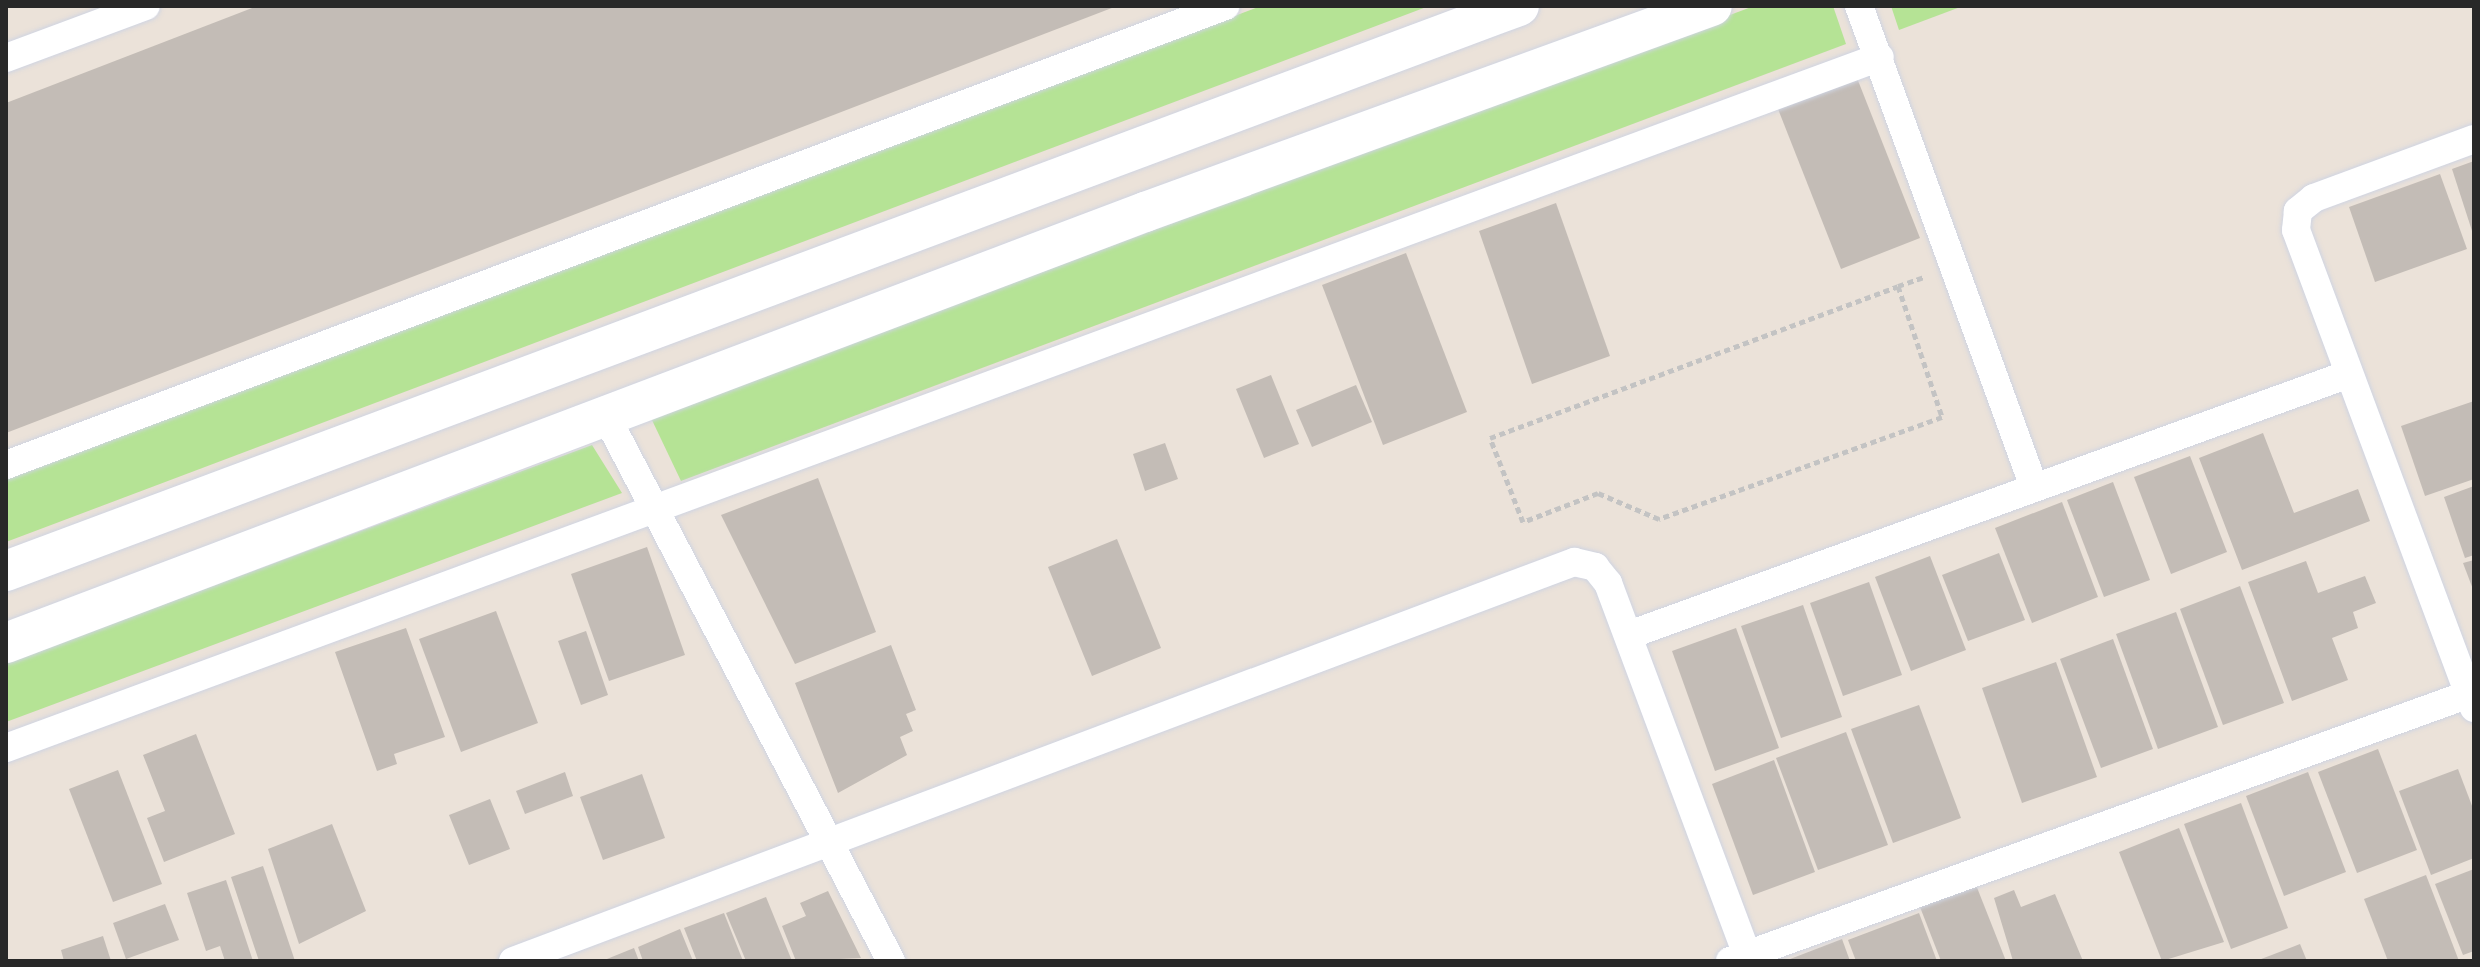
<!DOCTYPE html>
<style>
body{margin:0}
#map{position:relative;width:2480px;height:967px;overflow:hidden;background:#ebe2d9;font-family:Overpass,sans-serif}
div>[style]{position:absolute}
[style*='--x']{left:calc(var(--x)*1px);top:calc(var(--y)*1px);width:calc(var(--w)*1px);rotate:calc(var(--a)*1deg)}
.green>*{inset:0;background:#b5e395}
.building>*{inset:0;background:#c3bcb6}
.path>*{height:5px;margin-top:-2.5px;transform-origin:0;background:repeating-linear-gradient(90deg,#c3c3c3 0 6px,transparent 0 10px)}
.roads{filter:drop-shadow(0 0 2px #cfd4e2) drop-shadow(0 0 2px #cfd4e2)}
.street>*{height:28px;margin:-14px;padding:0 14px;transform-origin:14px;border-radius:14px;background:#fff}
.secondary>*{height:40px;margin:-20px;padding:0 20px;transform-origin:20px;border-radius:20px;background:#fff}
span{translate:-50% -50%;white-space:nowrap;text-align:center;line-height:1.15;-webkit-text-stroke:7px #fff;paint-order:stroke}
.frame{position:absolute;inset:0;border:8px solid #282828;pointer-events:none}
</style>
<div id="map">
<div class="green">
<div style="clip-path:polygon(1261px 6px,1429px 6px,6px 542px,6px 480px)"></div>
<div style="clip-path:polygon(1754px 6px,1833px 6px,1846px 44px,681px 481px,651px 418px)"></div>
<div style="clip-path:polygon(1891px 6px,1963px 6px,1899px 30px)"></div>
<div style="clip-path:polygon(592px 445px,622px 493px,6px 722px,6px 663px)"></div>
</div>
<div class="building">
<div style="clip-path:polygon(257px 6px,1117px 6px,6px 433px,6px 103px)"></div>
<div style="clip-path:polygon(1857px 78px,1920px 238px,1841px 269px,1778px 109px)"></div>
<div style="clip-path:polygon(2474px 161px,2474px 234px,2473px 234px,2452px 169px)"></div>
<div style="clip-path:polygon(2440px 174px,2467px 249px,2375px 282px,2349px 207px)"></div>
<div style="clip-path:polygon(1556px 203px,1610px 356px,1532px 384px,1479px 231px)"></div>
<div style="clip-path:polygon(1406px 253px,1467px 412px,1383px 445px,1322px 285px)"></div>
<div style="clip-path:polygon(1271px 375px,1299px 444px,1264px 458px,1236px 389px)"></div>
<div style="clip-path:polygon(1356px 385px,1372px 422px,1312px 447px,1296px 410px)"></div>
<div style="clip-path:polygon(2474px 401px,2474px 479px,2425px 496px,2401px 426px)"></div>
<div style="clip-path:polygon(2263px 433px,2294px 513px,2358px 489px,2370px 521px,2242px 570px,2199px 458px)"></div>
<div style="clip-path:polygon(1165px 443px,1178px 479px,1145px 491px,1133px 454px)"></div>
<div style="clip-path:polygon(2190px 456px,2227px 552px,2171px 574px,2134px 477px)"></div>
<div style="clip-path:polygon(818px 478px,876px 632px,795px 664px,721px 515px)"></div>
<div style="clip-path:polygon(2113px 482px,2150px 580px,2104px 597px,2067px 500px)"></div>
<div style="clip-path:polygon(2474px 486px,2474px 555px,2465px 558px,2444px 497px)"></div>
<div style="clip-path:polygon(2062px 502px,2098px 597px,2032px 623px,1995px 528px)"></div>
<div style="clip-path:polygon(1117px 539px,1161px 648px,1092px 676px,1048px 567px)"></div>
<div style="clip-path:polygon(647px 547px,685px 655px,609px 681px,571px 574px)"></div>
<div style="clip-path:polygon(1999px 553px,2025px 620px,1968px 641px,1942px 575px)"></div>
<div style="clip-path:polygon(1930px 556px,1966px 650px,1911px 671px,1875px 577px)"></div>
<div style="clip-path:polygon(2474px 560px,2474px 592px,2463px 563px)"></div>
<div style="clip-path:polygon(2306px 561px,2318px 593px,2365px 576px,2376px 603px,2353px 612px,2358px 628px,2332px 638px,2348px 680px,2292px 701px,2248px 582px)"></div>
<div style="clip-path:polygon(1869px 582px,1902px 675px,1843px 696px,1810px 603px)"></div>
<div style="clip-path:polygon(2240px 586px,2284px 703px,2223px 725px,2180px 609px)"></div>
<div style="clip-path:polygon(1803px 605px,1842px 717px,1781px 738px,1741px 626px)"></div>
<div style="clip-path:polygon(496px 611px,538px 723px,461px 752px,419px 639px)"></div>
<div style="clip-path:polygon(2176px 612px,2218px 727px,2158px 749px,2116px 634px)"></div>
<div style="clip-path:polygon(406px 628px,445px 737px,394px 754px,397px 764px,377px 771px,335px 652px)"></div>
<div style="clip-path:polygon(1736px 628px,1779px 748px,1715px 771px,1672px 651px)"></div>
<div style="clip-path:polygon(586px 631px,608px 695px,581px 705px,558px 641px)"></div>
<div style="clip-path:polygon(2113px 639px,2153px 749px,2101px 768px,2060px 659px)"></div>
<div style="clip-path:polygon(891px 645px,916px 710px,906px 714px,913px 731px,900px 737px,907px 755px,838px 793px,795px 683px)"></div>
<div style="clip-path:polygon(2056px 662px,2097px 777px,2022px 803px,1982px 688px)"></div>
<div style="clip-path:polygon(1919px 705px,1961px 818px,1893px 843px,1851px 729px)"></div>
<div style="clip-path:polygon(1846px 732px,1888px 845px,1818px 870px,1776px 758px)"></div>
<div style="clip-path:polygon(196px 734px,235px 834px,164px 862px,147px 818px,165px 811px,143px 755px)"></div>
<div style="clip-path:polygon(2378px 749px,2417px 850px,2357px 873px,2318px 772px)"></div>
<div style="clip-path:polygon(1774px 760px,1815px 872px,1753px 895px,1712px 784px)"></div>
<div style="clip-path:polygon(2458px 769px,2474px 811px,2474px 858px,2431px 875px,2399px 791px)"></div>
<div style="clip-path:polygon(118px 770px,162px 884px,113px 902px,69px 789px)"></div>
<div style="clip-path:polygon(565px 772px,573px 796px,525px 814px,516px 791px)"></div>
<div style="clip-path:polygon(2308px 772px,2346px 872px,2284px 896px,2246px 796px)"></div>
<div style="clip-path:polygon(642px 774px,665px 838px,603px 860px,580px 797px)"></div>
<div style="clip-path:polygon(490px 799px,510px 849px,469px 865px,449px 815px)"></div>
<div style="clip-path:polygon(2241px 803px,2288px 928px,2231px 949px,2184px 824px)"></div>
<div style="clip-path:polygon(332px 824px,366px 911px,299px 944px,268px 849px)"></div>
<div style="clip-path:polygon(2179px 828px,2224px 942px,2162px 961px,2119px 852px)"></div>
<div style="clip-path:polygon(263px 866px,295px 961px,259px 961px,231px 877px)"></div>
<div style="clip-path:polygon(2474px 869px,2474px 951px,2463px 955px,2435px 884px)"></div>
<div style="clip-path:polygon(2426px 875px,2459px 961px,2388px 961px,2364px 899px)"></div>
<div style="clip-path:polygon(226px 880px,253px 961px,225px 961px,220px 946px,206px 951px,187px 893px)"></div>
<div style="clip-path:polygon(1976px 885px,2006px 961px,1941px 961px,1920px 907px)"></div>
<div style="clip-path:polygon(2014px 890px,2021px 907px,2055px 894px,2083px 961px,2013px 961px,1994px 898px)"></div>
<div style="clip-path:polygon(828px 891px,861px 958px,796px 961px,782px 926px,806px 916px,800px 903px)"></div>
<div style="clip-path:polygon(766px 897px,792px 961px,746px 961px,726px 913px)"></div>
<div style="clip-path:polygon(165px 904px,179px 940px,126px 959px,113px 923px)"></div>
<div style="clip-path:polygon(724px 913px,743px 961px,697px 961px,684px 928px)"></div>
<div style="clip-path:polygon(1919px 913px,1937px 961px,1856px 961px,1848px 940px)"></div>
<div style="clip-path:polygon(680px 929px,693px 961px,643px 961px,638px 947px)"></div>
<div style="clip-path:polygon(103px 936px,111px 961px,64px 961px,61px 950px)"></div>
<div style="clip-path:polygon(1842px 939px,1850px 961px,1785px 961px)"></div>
<div style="clip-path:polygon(2300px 944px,2307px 961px,2256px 961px)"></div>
<div style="clip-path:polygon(634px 948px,639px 961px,602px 961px)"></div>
</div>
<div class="path">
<div style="--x:1898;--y:286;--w:138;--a:71.4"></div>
<div style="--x:1942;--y:417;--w:301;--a:160.2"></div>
<div style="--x:1659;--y:519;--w:66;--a:-156.9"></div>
<div style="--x:1598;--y:493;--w:80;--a:158.9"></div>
<div style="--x:1523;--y:522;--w:90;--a:-111.4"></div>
<div style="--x:1490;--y:438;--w:435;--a:-20.4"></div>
<div style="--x:1898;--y:286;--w:28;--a:-19"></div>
</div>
<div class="roads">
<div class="street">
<div style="--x:1859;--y:6;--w:512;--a:70.01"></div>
<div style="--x:6;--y:58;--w:149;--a:-20.4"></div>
<div style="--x:2474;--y:139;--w:171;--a:159.8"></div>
<div style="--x:2314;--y:198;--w:21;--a:141"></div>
<div style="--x:2298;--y:211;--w:19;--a:96"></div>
<div style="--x:2296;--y:230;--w:510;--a:69.58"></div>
<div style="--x:606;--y:416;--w:615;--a:62.39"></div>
<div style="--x:6;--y:465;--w:1303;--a:-20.63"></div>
<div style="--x:1629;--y:635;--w:766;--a:-19.93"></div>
<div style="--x:6;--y:748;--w:1997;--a:-20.24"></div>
<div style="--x:513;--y:961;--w:1134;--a:-20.61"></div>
<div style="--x:1574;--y:562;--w:22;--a:13"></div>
<div style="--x:1595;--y:567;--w:21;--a:51"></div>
<div style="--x:1608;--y:583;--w:403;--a:69.5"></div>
<div style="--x:1730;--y:961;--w:786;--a:-19.86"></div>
</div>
<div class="secondary">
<div style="--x:6;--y:571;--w:1615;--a:-20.48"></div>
<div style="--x:6;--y:643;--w:1218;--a:-20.73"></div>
<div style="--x:1145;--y:212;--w:603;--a:-19.97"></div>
</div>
</div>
<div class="frame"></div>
</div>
